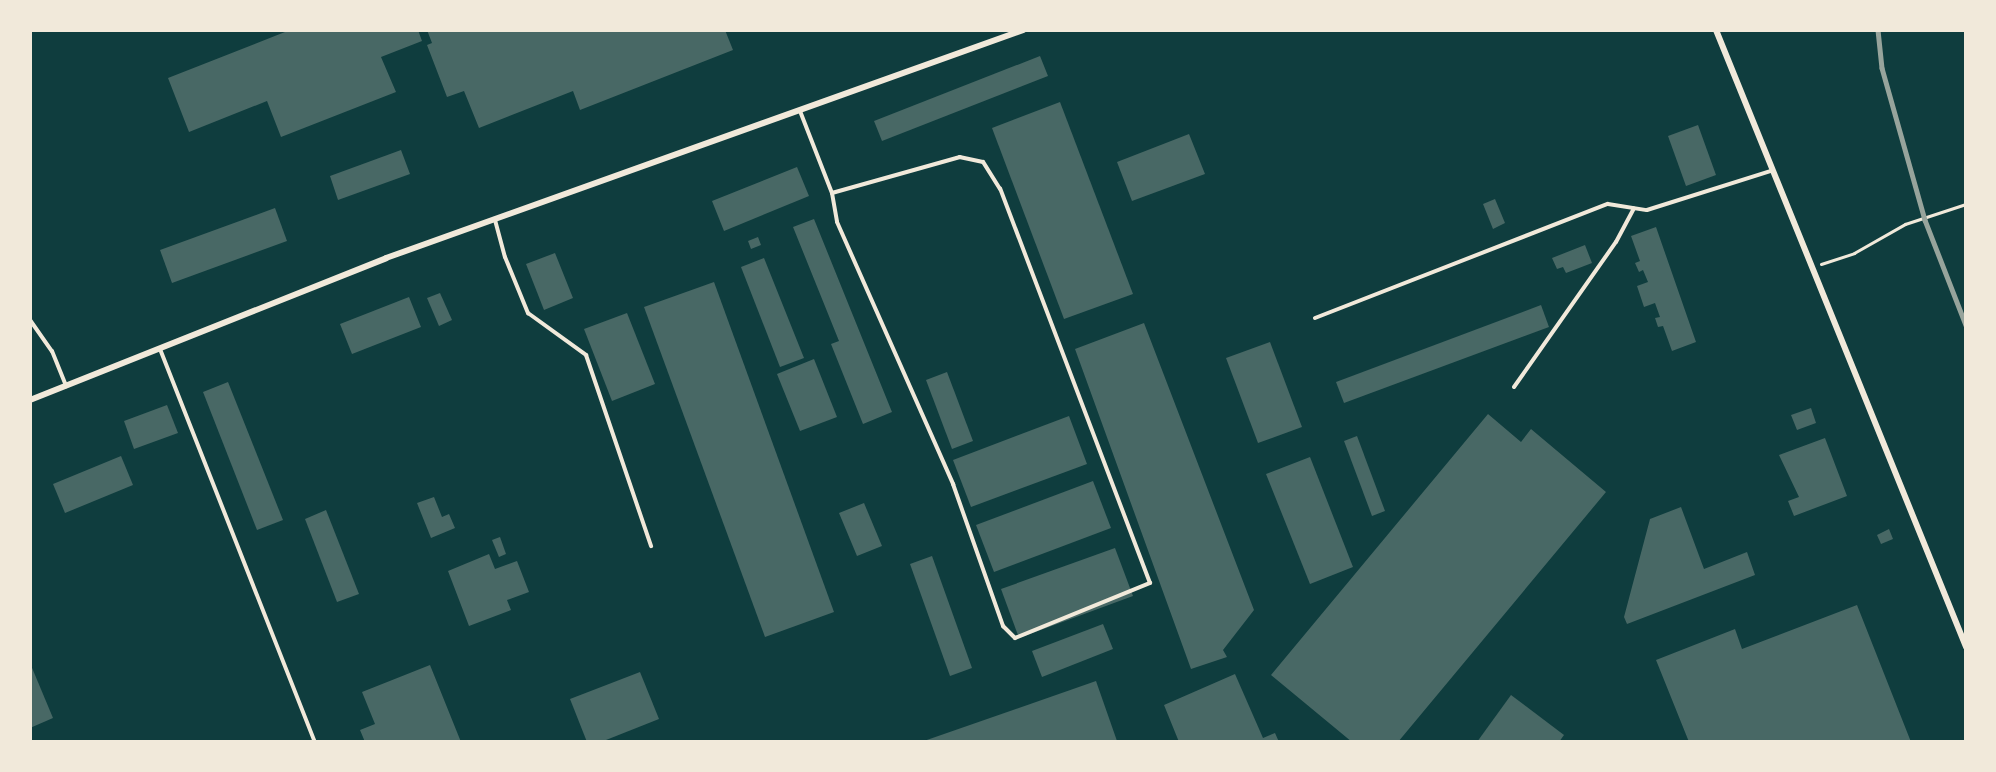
<!DOCTYPE html>
<style>
body{margin:0}
#map{position:relative;width:1996px;height:772px;overflow:hidden;background:#0f3d3e;font-family:"IBM Plex Sans",sans-serif}
div>[style]{position:absolute}
[style*='--x']{left:calc(var(--x)*1px);top:calc(var(--y)*1px);width:calc(var(--w)*1px);rotate:calc(var(--a)*1deg)}
.building>*{inset:0;background:#486865}
.path>*{height:3px;margin:-1.5px;padding:0 1.5px;transform-origin:1.5px;border-radius:1.5px;background:#f1e9da}
.service>*{height:4px;margin:-2px;padding:0 2px;transform-origin:2px;border-radius:2px;background:#f1e9da}
.minor>*{height:6px;margin:-3px;padding:0 3px;transform-origin:3px;border-radius:3px;background:#f1e9da}
.rail>*{height:4.5px;margin:-2.25px;padding:0 2.25px;transform-origin:2.25px;border-radius:2.25px;background:#97a49c}
span{translate:-50% -50%;white-space:nowrap;text-align:center;line-height:1.15;-webkit-text-stroke:4.5px #f1e9da;paint-order:stroke}
.frame{position:absolute;inset:0;border:32px solid #f1e9da;pointer-events:none}
</style>
<div id="map">
<div class="building">
<div style="clip-path:polygon(290px 30px,418px 30px,422px 41px,381px 57px,396px 92px,281px 137px,267px 101px,189px 132px,168px 78px)"></div>
<div style="clip-path:polygon(427px 30px,725px 30px,733px 50px,580px 110px,573px 91px,479px 128px,464px 91px,447px 97px,427px 45px,432px 43px)"></div>
<div style="clip-path:polygon(1040px 56px,1048px 76px,882px 141px,874px 121px)"></div>
<div style="clip-path:polygon(1060px 102px,1133px 294px,1064px 319px,992px 128px)"></div>
<div style="clip-path:polygon(1698px 125px,1716px 175px,1686px 186px,1668px 136px)"></div>
<div style="clip-path:polygon(1189px 134px,1205px 174px,1132px 201px,1117px 162px)"></div>
<div style="clip-path:polygon(401px 150px,410px 174px,338px 200px,330px 176px)"></div>
<div style="clip-path:polygon(797px 167px,809px 196px,724px 231px,712px 201px)"></div>
<div style="clip-path:polygon(1495px 199px,1505px 223px,1493px 229px,1483px 204px)"></div>
<div style="clip-path:polygon(275px 208px,287px 241px,172px 283px,160px 250px)"></div>
<div style="clip-path:polygon(814px 219px,892px 412px,863px 424px,831px 344px,839px 341px,793px 227px)"></div>
<div style="clip-path:polygon(1656px 227px,1696px 342px,1672px 351px,1663px 326px,1658px 327px,1655px 318px,1660px 317px,1655px 303px,1644px 307px,1637px 286px,1648px 282px,1643px 270px,1639px 272px,1635px 263px,1640px 261px,1631px 236px)"></div>
<div style="clip-path:polygon(758px 237px,761px 245px,751px 249px,748px 241px)"></div>
<div style="clip-path:polygon(1585px 245px,1592px 263px,1566px 273px,1563px 267px,1557px 269px,1552px 258px)"></div>
<div style="clip-path:polygon(555px 253px,573px 298px,544px 310px,526px 264px)"></div>
<div style="clip-path:polygon(764px 258px,804px 358px,780px 367px,741px 267px)"></div>
<div style="clip-path:polygon(714px 282px,834px 612px,765px 637px,644px 307px)"></div>
<div style="clip-path:polygon(440px 293px,452px 320px,439px 326px,427px 298px)"></div>
<div style="clip-path:polygon(409px 297px,421px 327px,352px 354px,340px 324px)"></div>
<div style="clip-path:polygon(1541px 305px,1549px 327px,1344px 403px,1336px 382px)"></div>
<div style="clip-path:polygon(627px 313px,655px 384px,612px 401px,584px 329px)"></div>
<div style="clip-path:polygon(1144px 323px,1254px 610px,1223px 650px,1227px 657px,1191px 669px,1075px 349px)"></div>
<div style="clip-path:polygon(1270px 342px,1302px 427px,1258px 443px,1226px 358px)"></div>
<div style="clip-path:polygon(814px 359px,837px 417px,800px 431px,777px 374px)"></div>
<div style="clip-path:polygon(947px 372px,973px 441px,952px 449px,926px 380px)"></div>
<div style="clip-path:polygon(228px 382px,283px 520px,257px 530px,203px 392px)"></div>
<div style="clip-path:polygon(167px 405px,178px 433px,134px 449px,124px 421px)"></div>
<div style="clip-path:polygon(1811px 408px,1816px 423px,1797px 430px,1791px 415px)"></div>
<div style="clip-path:polygon(1488px 414px,1521px 442px,1531px 429px,1606px 492px,1398px 742px,1352px 742px,1271px 675px)"></div>
<div style="clip-path:polygon(1069px 416px,1087px 464px,971px 507px,953px 460px)"></div>
<div style="clip-path:polygon(1357px 436px,1385px 511px,1372px 516px,1344px 441px)"></div>
<div style="clip-path:polygon(1825px 438px,1847px 496px,1794px 516px,1788px 501px,1799px 497px,1779px 455px)"></div>
<div style="clip-path:polygon(121px 456px,133px 485px,65px 513px,53px 484px)"></div>
<div style="clip-path:polygon(1310px 457px,1353px 567px,1310px 584px,1266px 474px)"></div>
<div style="clip-path:polygon(1093px 481px,1111px 528px,994px 572px,976px 525px)"></div>
<div style="clip-path:polygon(434px 497px,442px 517px,449px 514px,455px 528px,431px 538px,417px 503px)"></div>
<div style="clip-path:polygon(864px 503px,882px 546px,857px 556px,839px 513px)"></div>
<div style="clip-path:polygon(1681px 507px,1704px 569px,1747px 552px,1755px 575px,1627px 624px,1624px 617px,1650px 519px)"></div>
<div style="clip-path:polygon(326px 510px,359px 594px,337px 602px,305px 519px)"></div>
<div style="clip-path:polygon(1889px 529px,1893px 539px,1881px 544px,1877px 535px)"></div>
<div style="clip-path:polygon(500px 537px,506px 554px,499px 557px,492px 540px)"></div>
<div style="clip-path:polygon(1115px 548px,1133px 596px,1019px 638px,1001px 589px)"></div>
<div style="clip-path:polygon(489px 554px,495px 569px,517px 561px,529px 592px,507px 600px,511px 610px,469px 626px,448px 571px)"></div>
<div style="clip-path:polygon(932px 556px,972px 668px,950px 676px,910px 564px)"></div>
<div style="clip-path:polygon(1857px 605px,1911px 742px,1689px 742px,1656px 660px,1735px 629px,1742px 649px)"></div>
<div style="clip-path:polygon(1103px 624px,1113px 649px,1042px 677px,1032px 651px)"></div>
<div style="clip-path:polygon(30px 663px,53px 718px,30px 728px)"></div>
<div style="clip-path:polygon(430px 665px,461px 742px,365px 742px,360px 730px,375px 724px,362px 692px)"></div>
<div style="clip-path:polygon(640px 672px,659px 719px,601px 742px,587px 742px,570px 699px)"></div>
<div style="clip-path:polygon(1235px 674px,1263px 738px,1275px 733px,1279px 742px,1179px 742px,1164px 705px)"></div>
<div style="clip-path:polygon(1096px 681px,1117px 741px,921px 742px)"></div>
<div style="clip-path:polygon(1511px 695px,1564px 735px,1559px 742px,1477px 742px)"></div>
</div>
<div class="path">
<div style="--x:1821;--y:264;--w:35;--a:-18"></div>
<div style="--x:1854;--y:253;--w:59;--a:-29.6"></div>
<div style="--x:1905;--y:224;--w:64;--a:-18.2"></div>
</div>
<div class="service">
<div style="--x:800;--y:111;--w:88;--a:68.7"></div>
<div style="--x:832;--y:193;--w:29;--a:80"></div>
<div style="--x:837;--y:222;--w:287;--a:66.1"></div>
<div style="--x:953;--y:484;--w:151;--a:70.6"></div>
<div style="--x:1003;--y:626;--w:17;--a:45"></div>
<div style="--x:1015;--y:638;--w:146;--a:-22.2"></div>
<div style="--x:1150;--y:583;--w:422;--a:-110.8"></div>
<div style="--x:1000;--y:189;--w:32;--a:-122"></div>
<div style="--x:983;--y:162;--w:24;--a:-168"></div>
<div style="--x:960;--y:157;--w:133;--a:164.3"></div>
<div style="--x:495;--y:220;--w:38;--a:75"></div>
<div style="--x:505;--y:257;--w:61;--a:67.7"></div>
<div style="--x:528;--y:313;--w:72;--a:35.9"></div>
<div style="--x:586;--y:355;--w:202;--a:71.2"></div>
<div style="--x:1315;--y:318;--w:314;--a:-21.3"></div>
<div style="--x:1608;--y:204;--w:39;--a:9"></div>
<div style="--x:1647;--y:210;--w:130;--a:-17.5"></div>
<div style="--x:30;--y:320;--w:38;--a:55"></div>
<div style="--x:52;--y:351;--w:38;--a:68"></div>
<div style="--x:160;--y:349;--w:422;--a:68.5"></div>
<div style="--x:1514;--y:387;--w:177;--a:-54.9"></div>
<div style="--x:1616;--y:242;--w:38;--a:-62"></div>
</div>
<div class="minor">
<div style="--x:1716;--y:30;--w:666;--a:67.94"></div>
<div style="--x:30;--y:400;--w:383;--a:-21.7"></div>
<div style="--x:386;--y:258;--w:677;--a:-19.69"></div>
</div>
<div class="rail">
<div style="--x:1878;--y:30;--w:38;--a:84"></div>
<div style="--x:1882;--y:68;--w:158;--a:74.2"></div>
<div style="--x:1925;--y:220;--w:113;--a:68.7"></div>
</div>
<div class="frame"></div>
</div>
